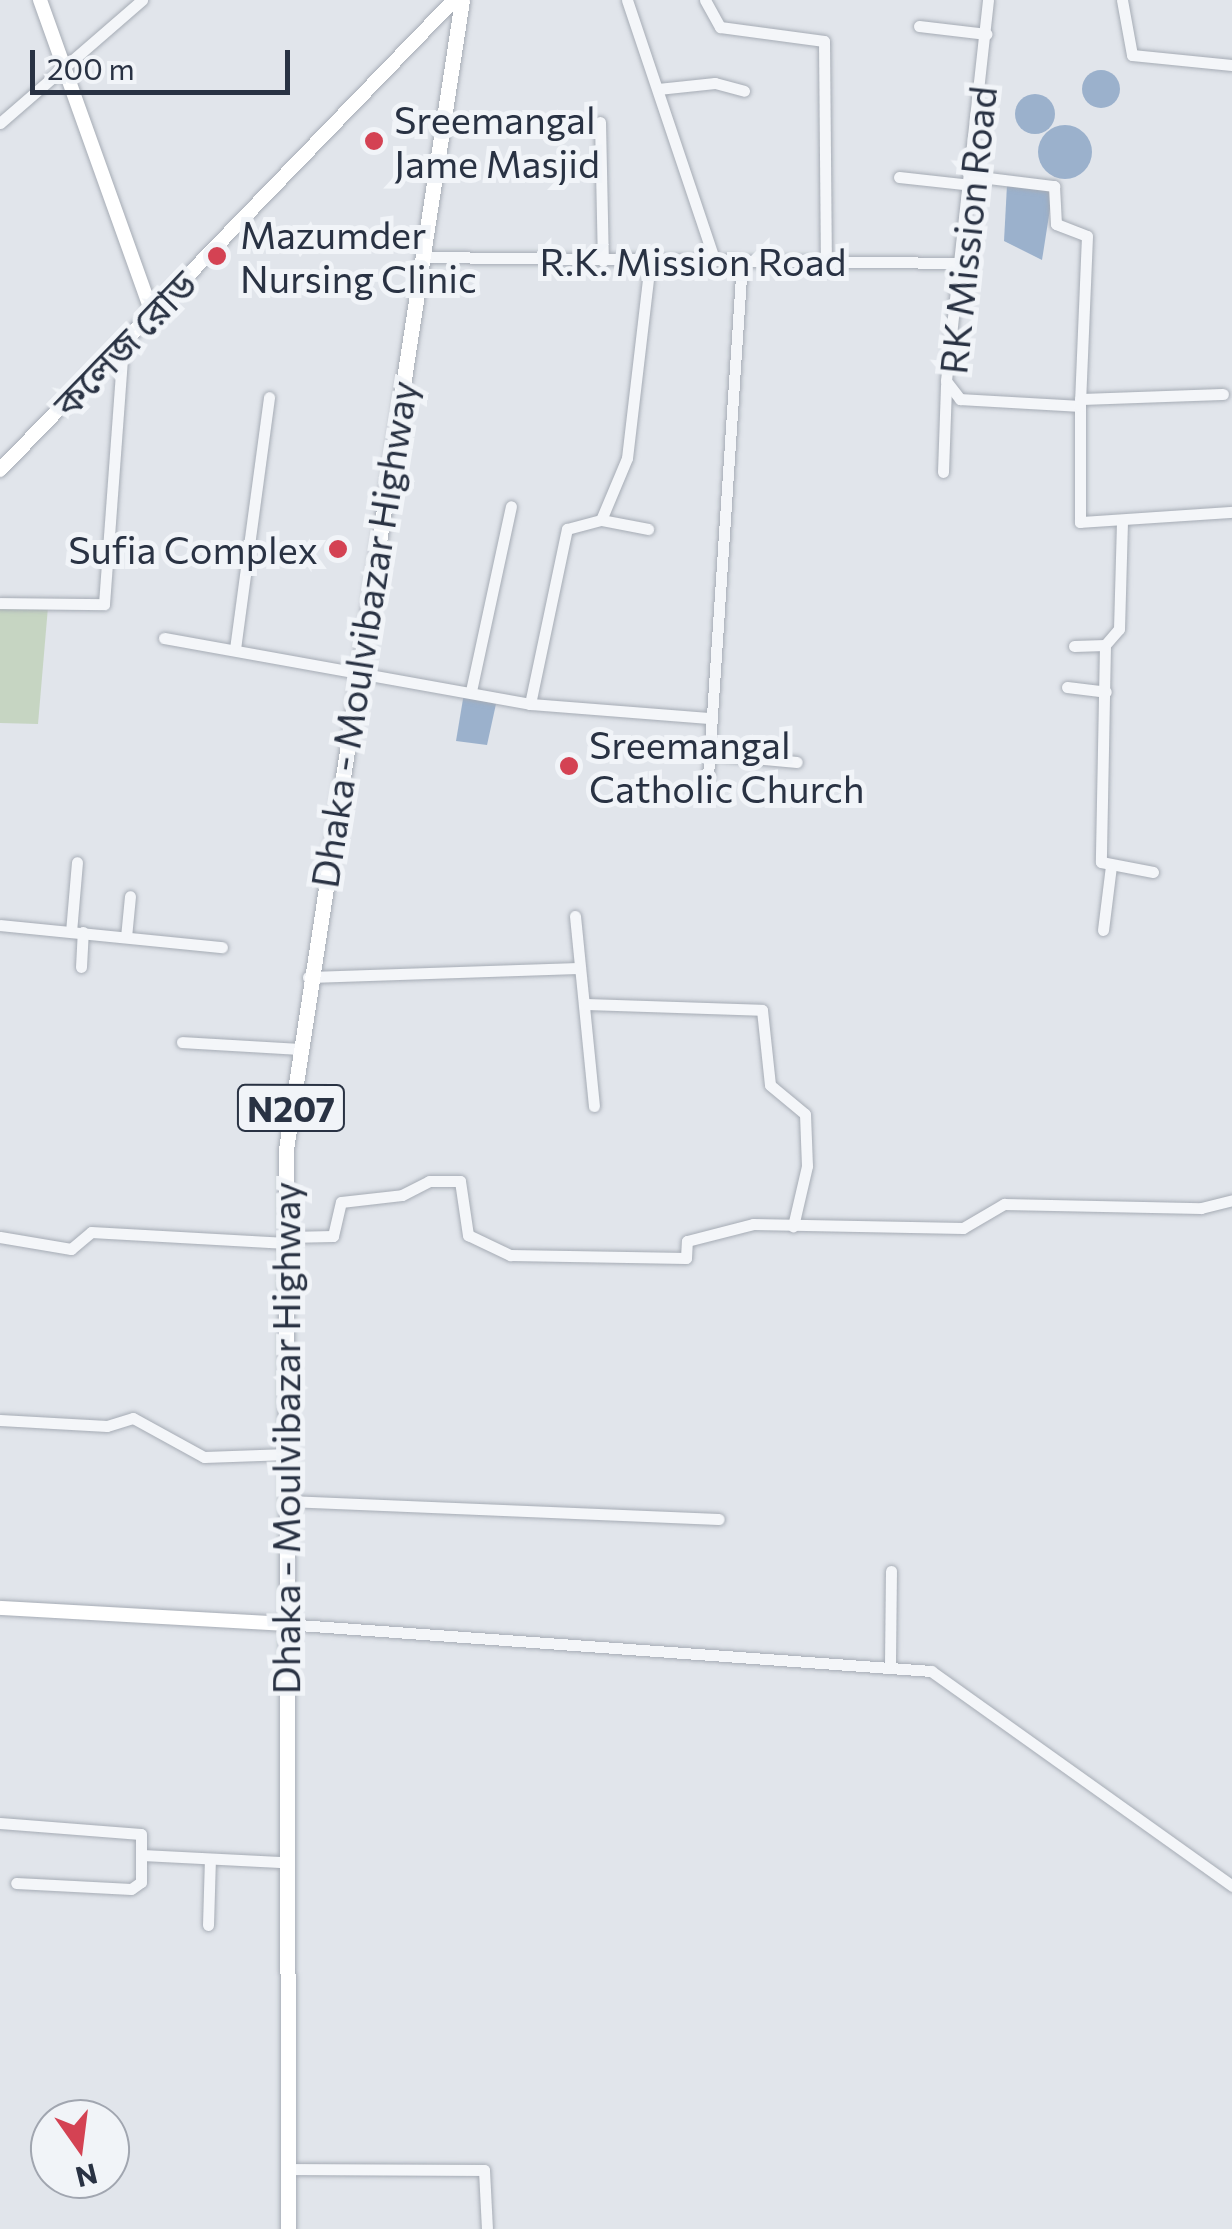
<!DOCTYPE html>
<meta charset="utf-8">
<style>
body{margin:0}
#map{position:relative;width:1232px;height:2229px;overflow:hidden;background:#e1e5eb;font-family:Commissioner,"Noto Sans Bengali",sans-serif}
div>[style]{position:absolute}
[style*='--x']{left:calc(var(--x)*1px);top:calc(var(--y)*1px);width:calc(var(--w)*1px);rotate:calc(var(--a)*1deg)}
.green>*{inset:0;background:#c6d5c2}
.water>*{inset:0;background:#9bb1cc}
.round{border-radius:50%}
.roads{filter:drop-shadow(0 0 2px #a6acb5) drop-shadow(0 0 2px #a6acb5)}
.minor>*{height:11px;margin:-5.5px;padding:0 5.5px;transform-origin:5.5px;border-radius:5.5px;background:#f4f6f9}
.major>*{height:14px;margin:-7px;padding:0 7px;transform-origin:7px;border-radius:7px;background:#fff}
.highway>*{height:15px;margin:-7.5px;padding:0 7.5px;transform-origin:7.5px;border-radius:7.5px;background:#fff}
.dots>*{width:28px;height:28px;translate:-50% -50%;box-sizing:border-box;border:5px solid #f1f4f8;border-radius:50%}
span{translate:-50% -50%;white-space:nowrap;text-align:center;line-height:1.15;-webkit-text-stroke:10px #f1f4f8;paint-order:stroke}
.shield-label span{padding:2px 8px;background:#f1f4f8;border:2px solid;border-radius:8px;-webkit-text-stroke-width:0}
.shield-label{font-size:35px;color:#293243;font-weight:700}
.poi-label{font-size:38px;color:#293243}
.left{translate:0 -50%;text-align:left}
.right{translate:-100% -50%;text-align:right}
.street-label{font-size:38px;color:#293243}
.north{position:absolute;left:30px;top:2099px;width:100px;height:100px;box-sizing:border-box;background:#f1f4f8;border:2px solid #a1a6b0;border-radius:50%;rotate:166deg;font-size:28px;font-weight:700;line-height:40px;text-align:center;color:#293243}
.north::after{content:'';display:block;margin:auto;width:35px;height:45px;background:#d44253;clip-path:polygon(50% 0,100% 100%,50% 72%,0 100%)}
.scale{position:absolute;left:30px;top:50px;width:260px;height:45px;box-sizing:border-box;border:5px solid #293243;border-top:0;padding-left:12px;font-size:30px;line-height:35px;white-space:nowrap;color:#293243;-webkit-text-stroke:8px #f1f4f8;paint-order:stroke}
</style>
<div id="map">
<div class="green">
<div style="clip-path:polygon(0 606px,48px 607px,38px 724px,0 723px)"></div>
</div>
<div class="water">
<div class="round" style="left:1082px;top:70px;width:38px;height:38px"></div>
<div class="round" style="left:1015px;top:94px;width:40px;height:40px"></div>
<div class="round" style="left:1038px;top:125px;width:54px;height:54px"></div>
<div style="clip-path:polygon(1007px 185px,1053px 190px,1042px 260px,1004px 241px)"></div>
<div style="clip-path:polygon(464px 693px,496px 704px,487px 745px,456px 741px)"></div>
</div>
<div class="roads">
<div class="minor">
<div style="--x:627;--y:0;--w:275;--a:71.4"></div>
<div style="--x:705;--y:0;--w:31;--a:61"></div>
<div style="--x:720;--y:27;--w:105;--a:7.7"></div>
<div style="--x:824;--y:41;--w:221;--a:89.5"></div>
<div style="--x:988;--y:0;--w:383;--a:96.3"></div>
<div style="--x:946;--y:381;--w:23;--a:52"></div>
<div style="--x:960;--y:399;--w:120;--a:3.3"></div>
<div style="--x:1080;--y:406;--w:116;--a:90"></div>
<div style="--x:1080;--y:522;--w:152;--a:-3.8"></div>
<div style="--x:1122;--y:0;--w:56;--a:79.7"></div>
<div style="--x:1132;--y:55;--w:100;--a:5.7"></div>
<div style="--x:919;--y:26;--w:68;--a:6.7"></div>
<div style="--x:658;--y:89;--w:57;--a:-6"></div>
<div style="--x:715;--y:83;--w:30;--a:15"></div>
<div style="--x:600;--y:122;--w:139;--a:88.8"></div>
<div style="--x:0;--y:123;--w:188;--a:-40.9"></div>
<div style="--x:972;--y:176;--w:83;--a:7"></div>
<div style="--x:1054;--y:186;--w:38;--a:87"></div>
<div style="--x:1056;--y:224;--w:33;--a:21"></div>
<div style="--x:1087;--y:236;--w:170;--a:92.4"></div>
<div style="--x:899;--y:177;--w:72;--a:6.3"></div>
<div style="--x:425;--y:257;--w:536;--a:0.64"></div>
<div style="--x:1080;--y:399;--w:143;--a:-2"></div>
<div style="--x:943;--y:472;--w:87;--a:-88"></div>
<div style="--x:601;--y:520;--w:48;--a:10.8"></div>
<div style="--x:0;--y:603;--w:104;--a:0.6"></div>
<div style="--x:104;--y:604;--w:260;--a:-85.8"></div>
<div style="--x:164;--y:638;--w:372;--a:10.2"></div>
<div style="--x:530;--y:704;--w:180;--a:4.5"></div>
<div style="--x:1105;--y:645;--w:217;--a:91.1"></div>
<div style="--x:1101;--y:862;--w:53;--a:10.9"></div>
<div style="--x:1074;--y:646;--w:31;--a:-2"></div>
<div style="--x:1105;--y:645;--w:21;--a:-49"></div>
<div style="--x:1119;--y:629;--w:108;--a:-88.4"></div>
<div style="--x:235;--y:649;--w:254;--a:-82.3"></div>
<div style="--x:1067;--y:687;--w:39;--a:7"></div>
<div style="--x:471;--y:691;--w:189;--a:-77.8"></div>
<div style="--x:530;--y:704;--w:179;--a:-78.1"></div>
<div style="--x:567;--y:529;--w:35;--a:-15"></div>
<div style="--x:601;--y:520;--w:67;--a:-67.2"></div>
<div style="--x:627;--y:458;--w:198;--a:-83.3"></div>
<div style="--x:710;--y:754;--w:87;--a:5.3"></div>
<div style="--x:708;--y:776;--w:516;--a:-86.22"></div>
<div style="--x:575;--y:916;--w:191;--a:84.3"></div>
<div style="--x:0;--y:925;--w:223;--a:5.7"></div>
<div style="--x:1103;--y:930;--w:64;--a:-82.9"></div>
<div style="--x:71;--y:932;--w:70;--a:-85.1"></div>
<div style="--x:126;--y:937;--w:41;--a:-84.4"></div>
<div style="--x:81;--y:967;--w:35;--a:-87"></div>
<div style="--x:308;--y:977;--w:272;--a:-1.9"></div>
<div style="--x:584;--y:1004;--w:178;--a:1.9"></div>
<div style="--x:762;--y:1010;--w:75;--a:83.9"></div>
<div style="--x:770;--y:1085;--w:45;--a:39.6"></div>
<div style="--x:805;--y:1114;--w:52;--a:87.8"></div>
<div style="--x:807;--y:1166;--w:62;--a:103.1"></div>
<div style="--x:182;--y:1042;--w:117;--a:3.4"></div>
<div style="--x:0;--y:1237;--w:72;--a:9.6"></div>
<div style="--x:71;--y:1249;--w:26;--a:-40"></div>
<div style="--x:91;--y:1232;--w:196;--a:3.2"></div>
<div style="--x:287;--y:1237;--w:46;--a:-1.2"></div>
<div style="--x:333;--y:1236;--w:35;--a:-77"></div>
<div style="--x:341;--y:1202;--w:61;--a:-6.5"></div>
<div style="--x:402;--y:1195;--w:30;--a:-27"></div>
<div style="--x:429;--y:1181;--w:31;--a:0"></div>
<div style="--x:460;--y:1181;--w:55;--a:81.6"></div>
<div style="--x:468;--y:1235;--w:47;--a:25.5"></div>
<div style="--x:510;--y:1255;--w:176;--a:1"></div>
<div style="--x:686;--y:1258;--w:17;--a:-87"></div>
<div style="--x:687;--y:1241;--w:68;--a:-14.4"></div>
<div style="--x:753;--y:1224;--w:210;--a:1.1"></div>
<div style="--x:963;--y:1228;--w:48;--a:-30.3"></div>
<div style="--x:1004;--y:1204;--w:197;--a:1.2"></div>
<div style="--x:1201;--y:1208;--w:32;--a:-14"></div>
<div style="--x:0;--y:1420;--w:107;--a:3.2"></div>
<div style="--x:107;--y:1426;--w:27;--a:-17"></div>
<div style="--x:133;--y:1418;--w:81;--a:28.8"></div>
<div style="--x:204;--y:1457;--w:84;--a:-2"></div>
<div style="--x:287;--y:1501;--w:432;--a:2.4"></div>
<div style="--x:285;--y:1624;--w:648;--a:4.16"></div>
<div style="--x:931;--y:1671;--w:370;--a:35.5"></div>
<div style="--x:890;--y:1664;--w:93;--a:-89.4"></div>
<div style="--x:0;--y:1823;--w:141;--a:4.5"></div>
<div style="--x:141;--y:1834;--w:48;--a:90"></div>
<div style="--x:141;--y:1882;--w:12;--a:145"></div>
<div style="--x:131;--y:1889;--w:115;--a:-177"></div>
<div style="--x:142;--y:1855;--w:138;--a:2.9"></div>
<div style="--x:208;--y:1925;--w:66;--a:-88.3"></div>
<div style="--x:287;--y:2169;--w:197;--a:0.3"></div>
<div style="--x:484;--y:2170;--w:59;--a:87.1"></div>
</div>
<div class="major">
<div style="--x:40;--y:0;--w:335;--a:70.3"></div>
<div style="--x:0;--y:470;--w:653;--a:-45.99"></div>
<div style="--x:0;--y:1608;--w:285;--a:3.2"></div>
</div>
<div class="highway">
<div style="--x:288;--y:2229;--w:1080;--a:-90.11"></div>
<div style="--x:286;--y:1149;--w:1162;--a:-81.29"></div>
</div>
</div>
<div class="dots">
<div style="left:374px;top:141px;background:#d44253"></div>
<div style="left:217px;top:256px;background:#d44253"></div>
<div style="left:338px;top:549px;background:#d44253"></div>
<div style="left:569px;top:766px;background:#d44253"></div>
</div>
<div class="shield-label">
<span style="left:291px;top:1108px">N207</span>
</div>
<div class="poi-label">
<span class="left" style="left:394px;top:141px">Sreemangal<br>Jame Masjid</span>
<span class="left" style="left:240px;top:256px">Mazumder<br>Nursing Clinic</span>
<span class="right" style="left:318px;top:549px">Sufia Complex</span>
<span class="left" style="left:589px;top:766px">Sreemangal<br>Catholic Church</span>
</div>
<div class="street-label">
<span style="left:967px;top:230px;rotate:-84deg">RK Mission Road</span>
<span style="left:693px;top:261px">R.K. Mission Road</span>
<span style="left:124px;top:343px;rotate:-46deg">কলেজ রোড</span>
<span style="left:363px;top:634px;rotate:-81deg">Dhaka - Moulvibazar Highway</span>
<span style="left:285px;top:1438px;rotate:-90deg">Dhaka - Moulvibazar Highway</span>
</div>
<div class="north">N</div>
<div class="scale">200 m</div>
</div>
